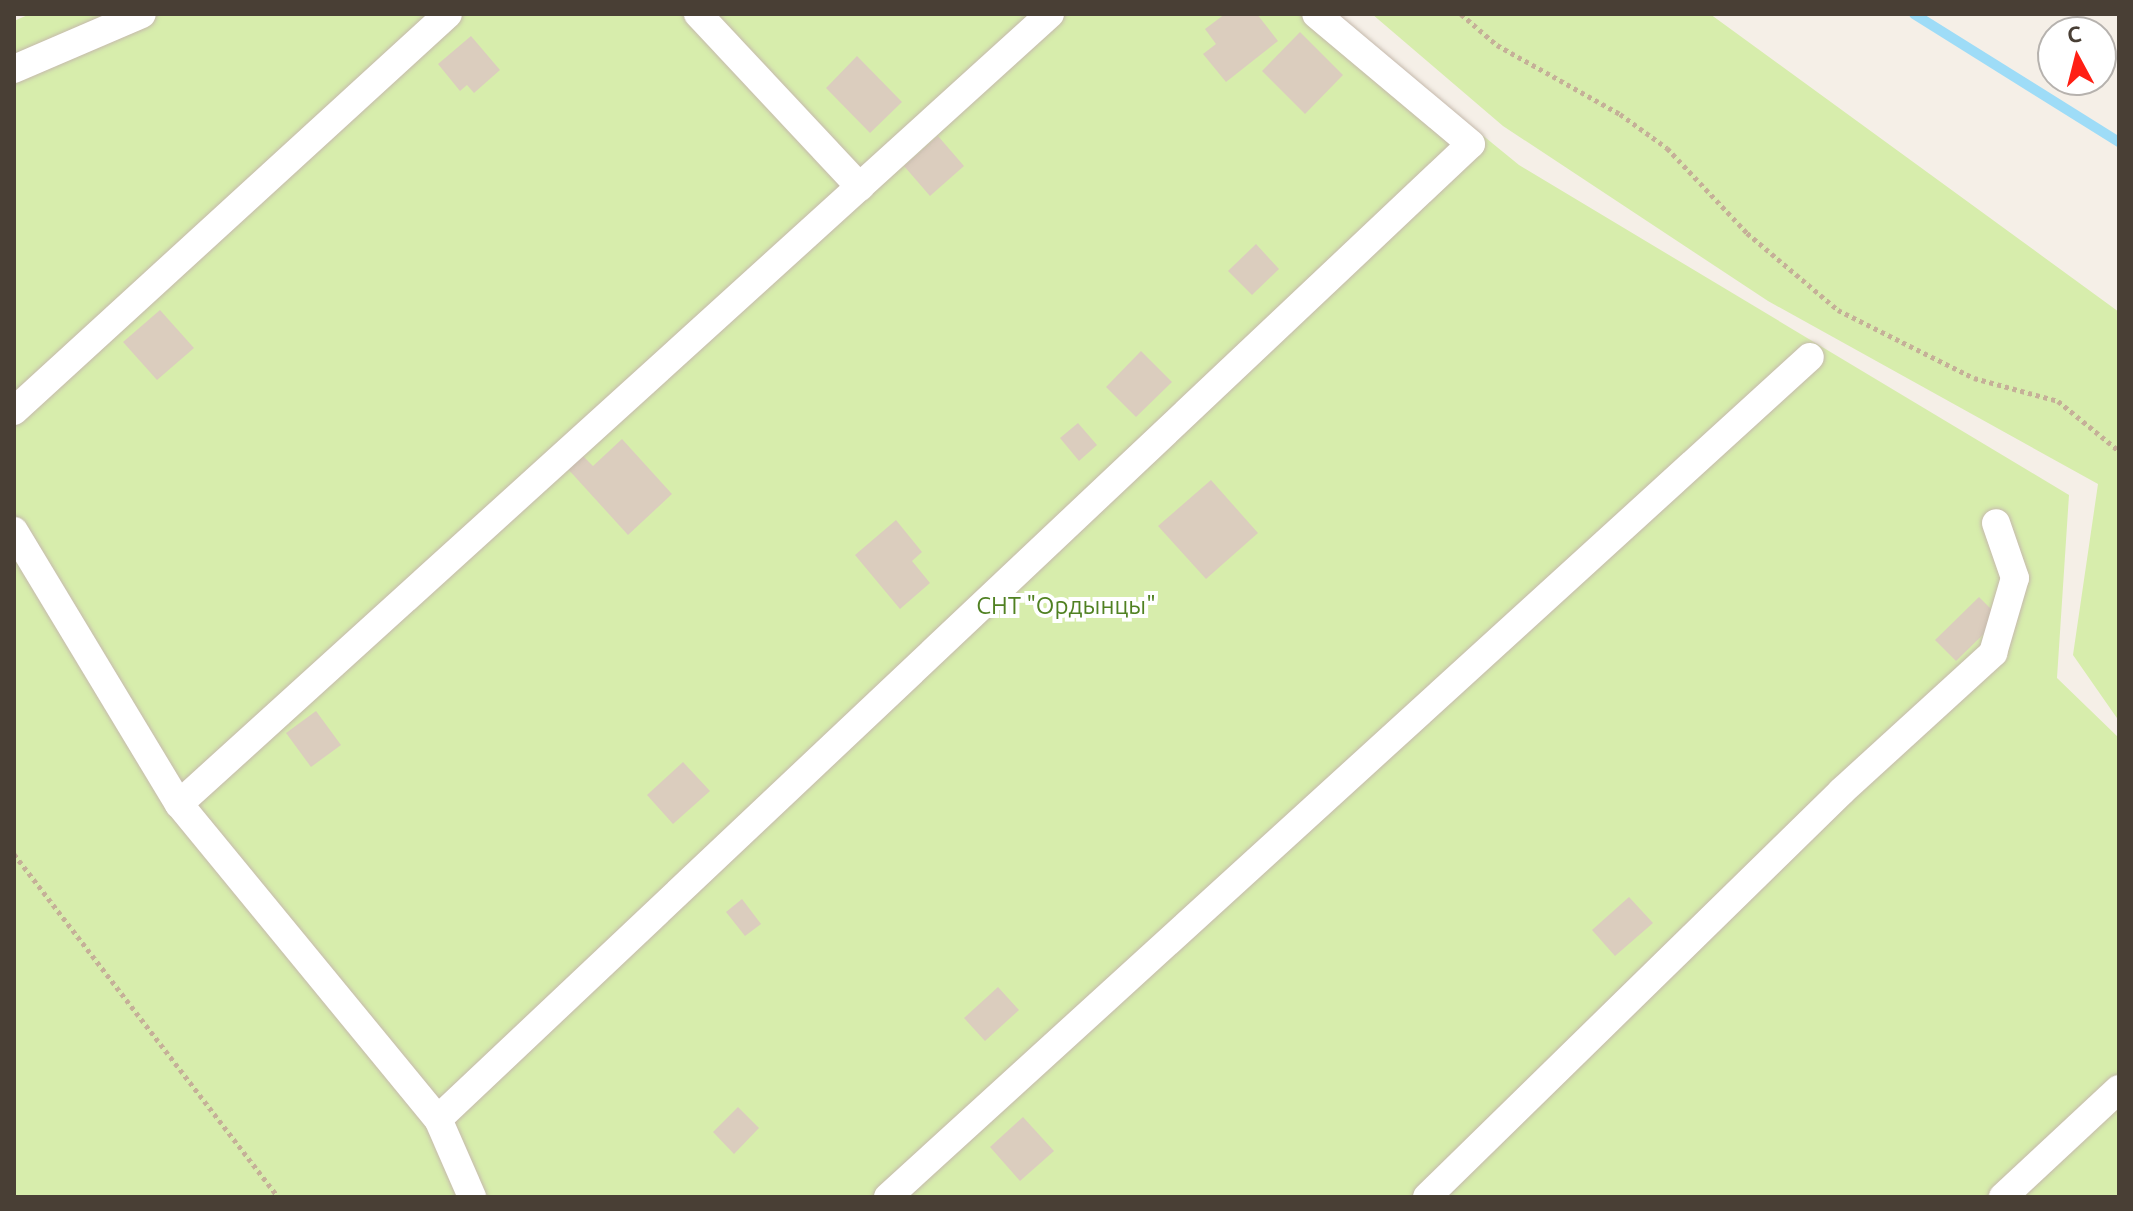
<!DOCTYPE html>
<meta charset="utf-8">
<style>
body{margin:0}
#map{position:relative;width:2133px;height:1211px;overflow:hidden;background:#f5efe7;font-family:Ubuntu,sans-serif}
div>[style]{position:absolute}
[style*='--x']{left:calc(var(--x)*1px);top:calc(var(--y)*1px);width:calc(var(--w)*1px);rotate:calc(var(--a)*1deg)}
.green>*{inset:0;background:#d7edac}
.stream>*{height:10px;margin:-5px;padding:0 5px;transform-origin:5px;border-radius:5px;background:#9edcf7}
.building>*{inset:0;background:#dbcdbe}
.path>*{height:5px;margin-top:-2.5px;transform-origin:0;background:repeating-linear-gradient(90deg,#c5b098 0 4px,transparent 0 8px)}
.roads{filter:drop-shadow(0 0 2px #c5b9ac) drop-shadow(0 0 2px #c5b9ac)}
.minor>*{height:28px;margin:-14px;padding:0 14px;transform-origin:14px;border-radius:14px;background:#fff}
span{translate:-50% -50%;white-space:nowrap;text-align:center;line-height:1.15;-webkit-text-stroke:8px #fff;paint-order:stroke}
.park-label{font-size:24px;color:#508122}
.frame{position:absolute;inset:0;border:16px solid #493f35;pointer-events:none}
.north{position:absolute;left:2037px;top:16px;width:80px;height:80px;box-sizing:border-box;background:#fff;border:2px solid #b6b2ae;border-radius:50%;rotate:353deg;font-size:22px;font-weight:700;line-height:32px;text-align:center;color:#493f35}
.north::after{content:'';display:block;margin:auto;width:28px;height:36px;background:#ff1f14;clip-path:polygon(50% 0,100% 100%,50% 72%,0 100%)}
</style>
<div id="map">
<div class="green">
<div style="clip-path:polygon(30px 14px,1334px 14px,1519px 165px,2069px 495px,2057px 678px,2119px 738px,2119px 1197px,14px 1197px,14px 21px)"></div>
<div style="clip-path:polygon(1372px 14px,1710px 14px,2119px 312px,2119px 721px,2073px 655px,2098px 484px,1768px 301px,1503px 126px)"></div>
</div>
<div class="stream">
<div style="--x:1914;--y:14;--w:242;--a:32"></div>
</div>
<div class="building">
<div style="clip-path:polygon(1225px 14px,1257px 14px,1278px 41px,1226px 82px,1203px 54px,1216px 44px,1205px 29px)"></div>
<div style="clip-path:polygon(1300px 32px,1343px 75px,1305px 114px,1262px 71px)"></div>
<div style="clip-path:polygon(471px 36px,500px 70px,474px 93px,467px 85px,460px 91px,438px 64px)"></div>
<div style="clip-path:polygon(857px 56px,902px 102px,870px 133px,826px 88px)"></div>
<div style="clip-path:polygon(938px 136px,964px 166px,930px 196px,904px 166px)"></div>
<div style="clip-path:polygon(1256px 244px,1279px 269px,1252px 295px,1228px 271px)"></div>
<div style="clip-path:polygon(160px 310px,194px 348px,157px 380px,123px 342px)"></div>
<div style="clip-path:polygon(1141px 351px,1172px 382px,1136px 417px,1106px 387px)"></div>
<div style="clip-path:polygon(1078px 423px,1097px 445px,1079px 461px,1060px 438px)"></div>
<div style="clip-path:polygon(622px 439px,672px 494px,628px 535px,567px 468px,582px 455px,593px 466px)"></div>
<div style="clip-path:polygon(1211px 480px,1258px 533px,1206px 579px,1158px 526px)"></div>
<div style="clip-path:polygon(896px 520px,922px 552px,912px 561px,930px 583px,900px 609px,855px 555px)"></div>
<div style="clip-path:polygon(1979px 597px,2000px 618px,1956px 661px,1935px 640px)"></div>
<div style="clip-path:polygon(316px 711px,341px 745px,311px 767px,286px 733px)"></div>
<div style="clip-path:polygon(683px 762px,710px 791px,673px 824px,647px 795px)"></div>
<div style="clip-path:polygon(1629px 897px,1653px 923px,1615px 956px,1592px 930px)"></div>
<div style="clip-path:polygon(742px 899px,761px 924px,745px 936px,726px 912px)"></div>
<div style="clip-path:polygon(998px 987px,1019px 1010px,985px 1041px,964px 1018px)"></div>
<div style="clip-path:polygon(738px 1107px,759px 1128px,734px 1154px,713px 1132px)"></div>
<div style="clip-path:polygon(1023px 1117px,1054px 1151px,1020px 1181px,990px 1147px)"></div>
</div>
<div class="path">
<div style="--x:1461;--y:14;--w:48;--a:40.7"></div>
<div style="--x:1497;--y:45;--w:141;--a:29.3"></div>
<div style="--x:1620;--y:114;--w:58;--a:35.9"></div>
<div style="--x:1667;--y:148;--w:117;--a:46.7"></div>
<div style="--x:1747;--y:233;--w:119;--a:40.2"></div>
<div style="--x:1838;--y:310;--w:152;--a:26.6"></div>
<div style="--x:1974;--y:378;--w:87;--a:15.3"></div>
<div style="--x:2058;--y:401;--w:79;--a:39.3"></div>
<div style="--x:14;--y:854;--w:433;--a:52.4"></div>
</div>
<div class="roads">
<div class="minor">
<div style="--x:698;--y:14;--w:237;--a:46.9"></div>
<div style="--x:14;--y:69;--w:139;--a:-23.3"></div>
<div style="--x:14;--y:411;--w:588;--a:-42.45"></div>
<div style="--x:14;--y:531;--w:319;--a:58.9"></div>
<div style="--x:179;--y:804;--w:408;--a:50.6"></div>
<div style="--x:438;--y:1119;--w:85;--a:66.4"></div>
<div style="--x:179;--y:804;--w:1176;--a:-42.21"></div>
<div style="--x:438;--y:1119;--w:1420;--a:-43.35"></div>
<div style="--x:1471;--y:144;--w:202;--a:-140"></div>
<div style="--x:888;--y:1197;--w:1247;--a:-42.34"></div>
<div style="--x:1427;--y:1197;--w:581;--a:-44.37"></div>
<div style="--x:1842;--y:791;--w:205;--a:-42.4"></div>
<div style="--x:1993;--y:653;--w:78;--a:-73.7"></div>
<div style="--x:2015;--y:578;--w:58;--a:-109.1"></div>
<div style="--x:2003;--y:1197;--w:158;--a:-43"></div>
</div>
</div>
<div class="park-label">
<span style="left:1066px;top:606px">СНТ "Ордынцы"</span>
</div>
<div class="frame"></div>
<div class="north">С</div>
</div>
